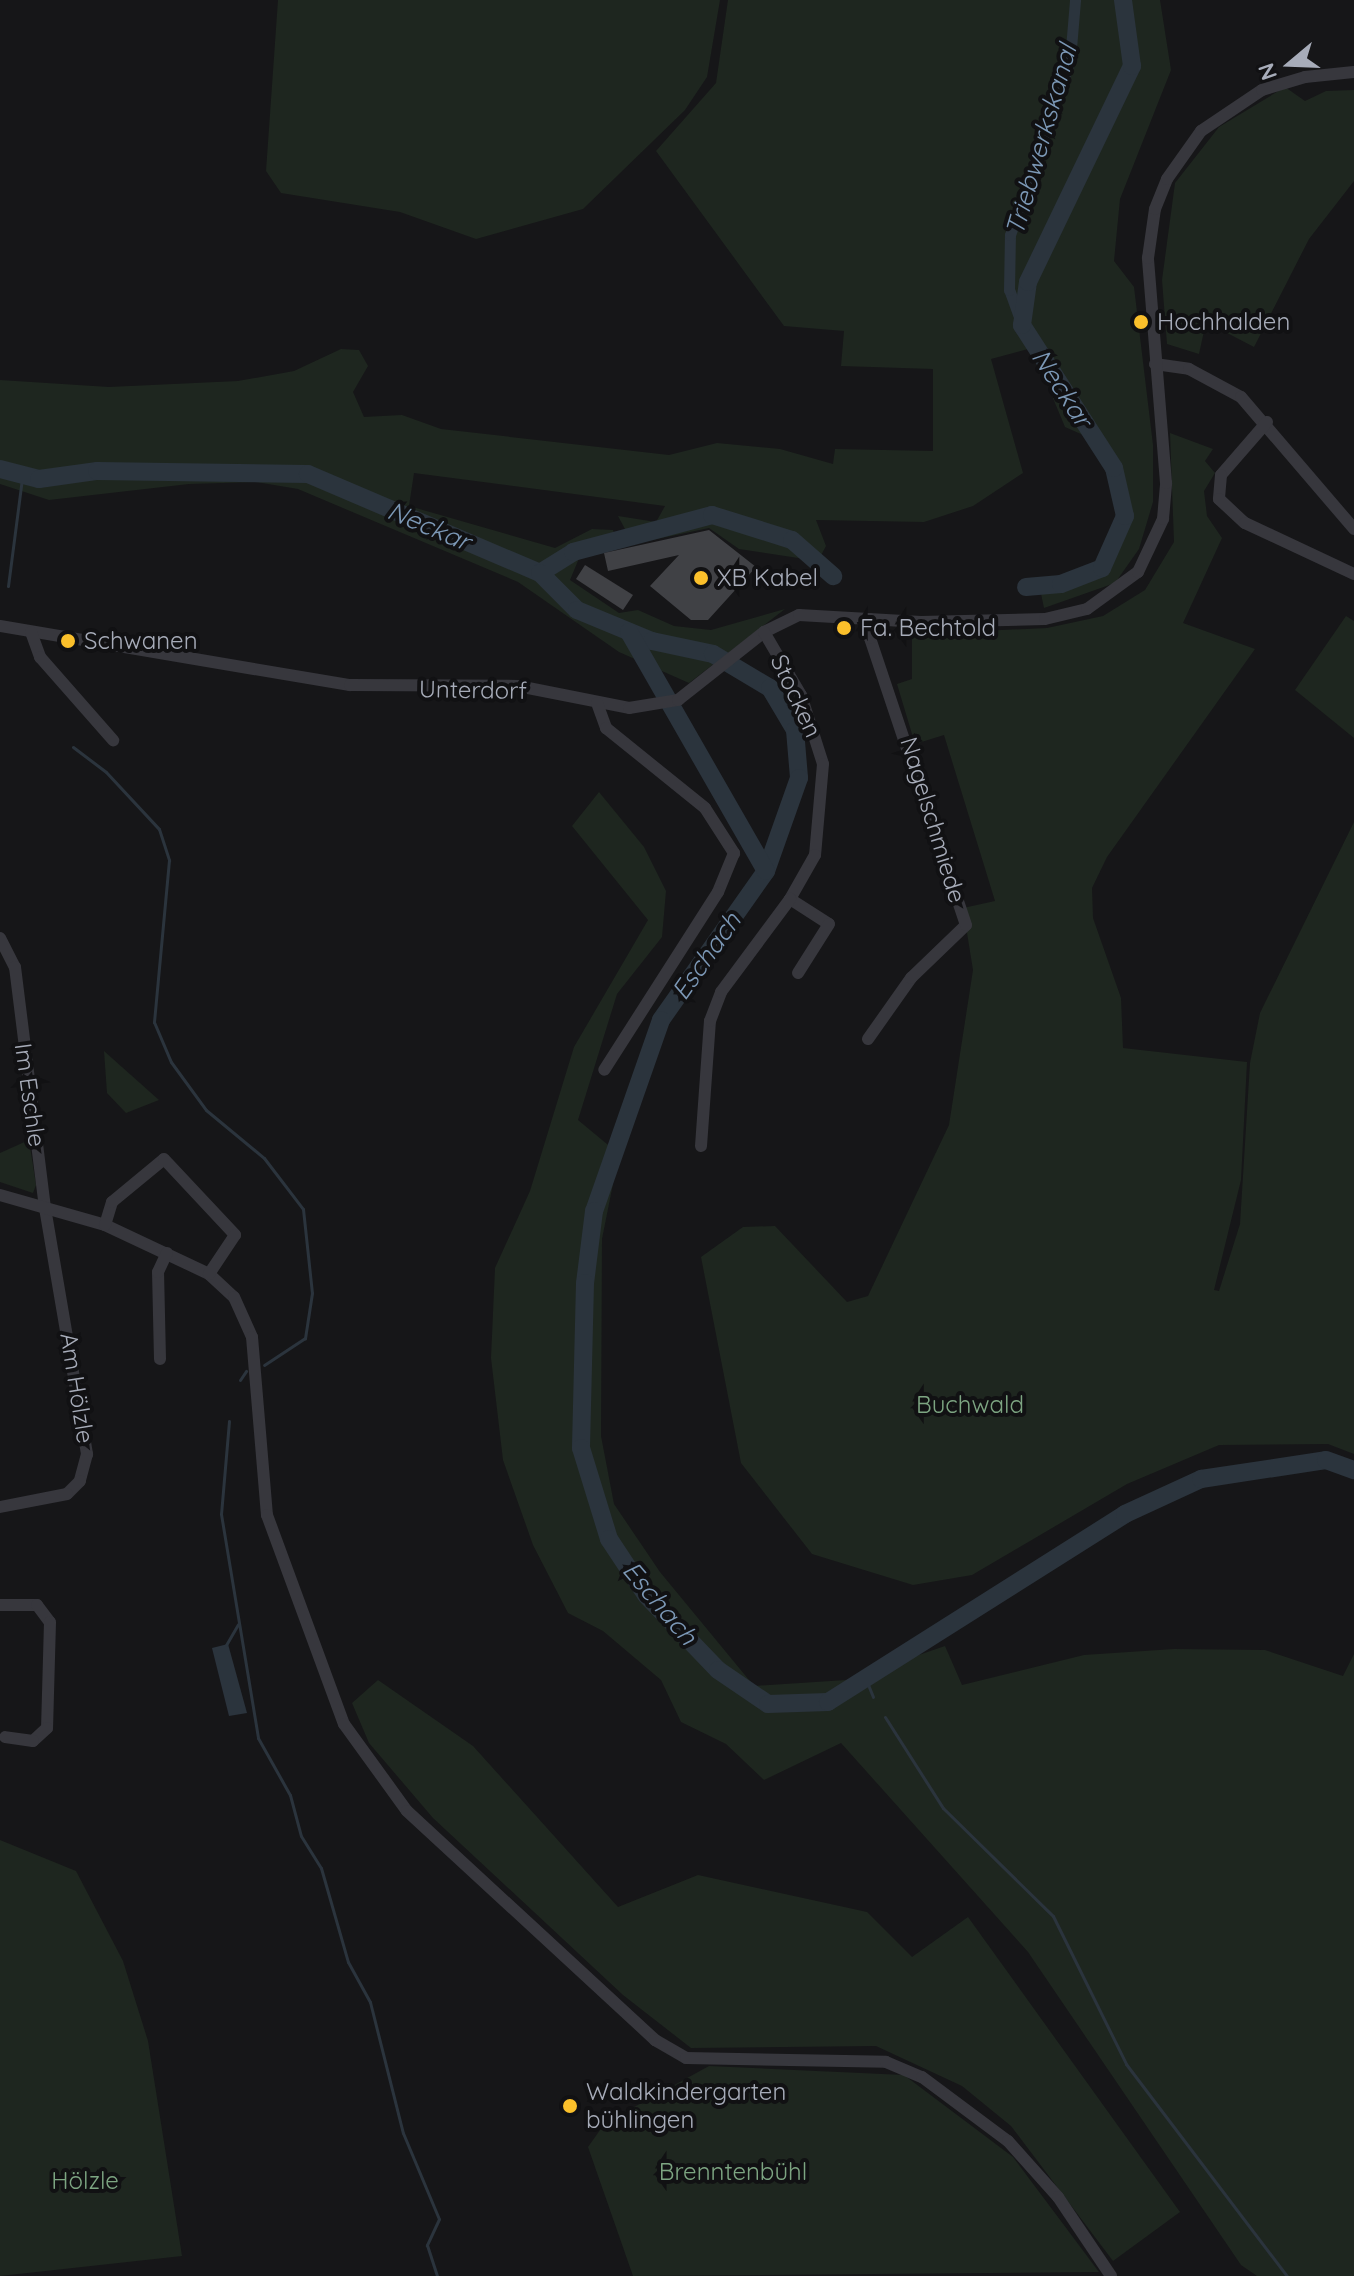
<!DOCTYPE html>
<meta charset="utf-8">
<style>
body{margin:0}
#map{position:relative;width:1354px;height:2276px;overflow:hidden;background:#161618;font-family:Quicksand,sans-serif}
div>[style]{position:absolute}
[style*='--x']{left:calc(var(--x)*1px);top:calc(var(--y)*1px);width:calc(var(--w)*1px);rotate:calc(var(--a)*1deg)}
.green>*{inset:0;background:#1e261f}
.water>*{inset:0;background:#2b343d}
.stream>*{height:3px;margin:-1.5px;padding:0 1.5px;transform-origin:1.5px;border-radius:1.5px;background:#2b343d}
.canal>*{height:11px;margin:-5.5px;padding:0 5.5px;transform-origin:5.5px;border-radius:5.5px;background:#2b343d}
.river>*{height:18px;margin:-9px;padding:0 9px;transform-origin:9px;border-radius:9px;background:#2b343d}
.building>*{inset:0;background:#404145}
.minor>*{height:12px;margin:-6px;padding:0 6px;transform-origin:6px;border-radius:6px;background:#37373d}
.dots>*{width:22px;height:22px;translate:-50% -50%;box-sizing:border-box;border:4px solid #111113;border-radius:50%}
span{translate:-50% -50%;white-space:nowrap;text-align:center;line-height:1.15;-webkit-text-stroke:8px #111113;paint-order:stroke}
.poi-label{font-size:24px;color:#a7acb9}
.left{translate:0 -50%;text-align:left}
.street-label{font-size:24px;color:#a7acb9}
.park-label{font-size:24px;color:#7da582}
.water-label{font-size:26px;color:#7c98b6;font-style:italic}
.north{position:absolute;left:1250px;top:24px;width:80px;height:80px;-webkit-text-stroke:6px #111113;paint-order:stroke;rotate:251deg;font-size:22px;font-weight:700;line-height:32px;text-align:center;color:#a7acb9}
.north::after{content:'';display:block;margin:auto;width:28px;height:36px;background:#a7acb9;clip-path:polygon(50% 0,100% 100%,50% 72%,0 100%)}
</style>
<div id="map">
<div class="green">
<div style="clip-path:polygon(278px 0,720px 0,707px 77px,685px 110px,583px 209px,476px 239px,400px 212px,281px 193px,266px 171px)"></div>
<div style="clip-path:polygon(728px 0,1160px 0,1171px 70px,1120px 199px,1114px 261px,1134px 287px,1153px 445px,1153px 502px,1139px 549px,1115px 583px,1044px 608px,1039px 584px,1097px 569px,1115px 544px,1121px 508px,1116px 482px,1090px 438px,1065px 427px,1032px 348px,991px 359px,1023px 473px,973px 506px,924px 522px,816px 520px,826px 546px,818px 561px,739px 549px,709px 528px,633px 544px,618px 516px,656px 522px,665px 506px,414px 473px,409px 506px,555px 548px,592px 529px,613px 530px,619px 546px,580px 556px,570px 580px,619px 613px,638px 610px,674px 626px,711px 630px,785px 609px,689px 683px,619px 652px,518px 582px,298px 489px,256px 482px,189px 484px,49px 500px,0 484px,0 380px,109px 387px,238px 381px,294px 371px,341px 349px,359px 350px,368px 366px,353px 392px,364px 417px,402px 415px,441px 429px,669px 455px,717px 443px,780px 449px,833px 464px,835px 449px,933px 451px,933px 369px,841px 366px,844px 331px,784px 326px,656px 151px,716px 83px)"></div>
<div style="clip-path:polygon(1285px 87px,1305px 101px,1326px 91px,1354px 90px,1354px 181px,1309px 239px,1254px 347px,1206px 322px,1199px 354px,1167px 344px,1162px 280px,1175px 183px,1219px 127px)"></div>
<div style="clip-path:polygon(1170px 433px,1213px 449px,1205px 461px,1215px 473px,1204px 491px,1207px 516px,1222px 538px,1183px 623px,1255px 649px,1107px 857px,1092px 888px,1093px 918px,1121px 998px,1123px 1048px,1247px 1062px,1241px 1180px,1214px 1290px,1219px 1291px,1240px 1224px,1250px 1063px,1260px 1013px,1354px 822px,1354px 1454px,1328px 1444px,1219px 1445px,1127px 1484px,972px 1575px,913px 1585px,812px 1554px,741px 1463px,701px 1257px,743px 1227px,775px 1226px,847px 1302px,868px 1296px,949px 1125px,973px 970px,963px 908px,995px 901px,944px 735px,915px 744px,897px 684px,912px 679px,912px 634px,1047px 628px,1103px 616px,1145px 590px,1174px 542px)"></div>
<div style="clip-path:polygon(1346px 616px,1354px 621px,1354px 738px,1295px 690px)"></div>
<div style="clip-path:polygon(599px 792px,644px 847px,666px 891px,662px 937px,617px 994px,578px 1120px,619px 1154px,602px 1239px,601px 1436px,614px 1504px,660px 1572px,754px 1686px,846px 1680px,945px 1646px,962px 1685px,1084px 1655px,1174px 1649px,1265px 1650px,1343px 1676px,1354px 1654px,1354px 2276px,1257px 2276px,1241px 2265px,1028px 1952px,841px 1743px,764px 1780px,726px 1744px,681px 1722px,661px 1680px,603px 1631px,568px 1613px,533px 1545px,503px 1460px,491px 1358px,495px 1268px,530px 1191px,574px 1047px,648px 920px,572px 826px)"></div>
<div style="clip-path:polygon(104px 1051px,159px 1100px,126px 1113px,107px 1093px)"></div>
<div style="clip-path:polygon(29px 1140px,36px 1185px,33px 1193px,0 1182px,0 1153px)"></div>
<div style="clip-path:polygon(378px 1680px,473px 1746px,618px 1907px,698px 1875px,867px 1912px,912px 1957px,968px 1917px,1180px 2212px,1113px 2261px,1011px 2126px,962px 2086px,876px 2046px,691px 2048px,623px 1995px,433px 1818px,369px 1743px,352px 1703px)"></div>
<div style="clip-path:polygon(0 1840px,76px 1871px,123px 1961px,148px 2041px,182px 2256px,0 2276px)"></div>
<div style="clip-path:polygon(709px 2066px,904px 2075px,1013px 2157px,1099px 2272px,633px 2276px,588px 2147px,605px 2123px)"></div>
</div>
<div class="water">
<div style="clip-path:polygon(228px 1644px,247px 1713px,229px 1716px,212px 1648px)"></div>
</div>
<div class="stream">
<div style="--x:8;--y:586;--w:109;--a:-82.6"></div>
<div style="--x:73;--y:747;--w:41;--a:37.1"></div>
<div style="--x:106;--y:772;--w:78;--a:47.1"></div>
<div style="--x:159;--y:829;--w:33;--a:72"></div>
<div style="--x:169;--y:860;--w:163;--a:95.3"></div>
<div style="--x:154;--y:1022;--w:43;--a:67"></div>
<div style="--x:171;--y:1062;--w:59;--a:53.9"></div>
<div style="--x:206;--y:1110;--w:75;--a:39.6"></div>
<div style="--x:264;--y:1158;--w:64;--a:52.6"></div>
<div style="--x:303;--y:1209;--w:84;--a:83.9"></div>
<div style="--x:312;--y:1293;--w:46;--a:98.8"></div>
<div style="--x:305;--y:1338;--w:49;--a:146.6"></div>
<div style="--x:240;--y:1380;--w:11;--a:-56"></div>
<div style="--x:229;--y:1421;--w:93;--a:94.9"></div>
<div style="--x:221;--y:1514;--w:227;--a:80.6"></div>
<div style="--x:258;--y:1738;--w:65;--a:60.7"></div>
<div style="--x:290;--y:1795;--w:42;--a:75"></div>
<div style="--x:301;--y:1836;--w:38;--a:58"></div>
<div style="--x:321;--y:1868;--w:98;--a:74"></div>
<div style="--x:348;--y:1962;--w:46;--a:61.2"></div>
<div style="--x:370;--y:2002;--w:135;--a:75.9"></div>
<div style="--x:403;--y:2133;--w:93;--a:67.3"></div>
<div style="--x:439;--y:2219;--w:29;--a:115"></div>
<div style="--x:427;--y:2245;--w:33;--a:72"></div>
<div style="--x:226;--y:1645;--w:24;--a:-60"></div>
<div style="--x:867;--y:1682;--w:16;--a:68"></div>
<div style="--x:885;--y:1717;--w:108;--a:57.5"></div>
<div style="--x:943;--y:1808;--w:154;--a:44.5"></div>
<div style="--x:1053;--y:1916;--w:165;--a:63.7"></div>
<div style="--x:1126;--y:2064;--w:266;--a:52.8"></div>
</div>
<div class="canal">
<div style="--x:1022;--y:325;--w:37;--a:-110"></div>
<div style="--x:1009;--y:290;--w:55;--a:-89"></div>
<div style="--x:1010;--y:235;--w:185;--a:-71.1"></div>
<div style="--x:1070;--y:60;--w:60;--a:-85.2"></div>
</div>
<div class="river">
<div style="--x:0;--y:469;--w:40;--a:14.4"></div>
<div style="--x:39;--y:479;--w:59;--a:-7.9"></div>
<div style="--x:97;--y:471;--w:211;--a:0.8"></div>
<div style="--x:308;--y:474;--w:252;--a:23.1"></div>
<div style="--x:540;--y:573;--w:39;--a:-32"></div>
<div style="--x:573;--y:552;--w:144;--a:-14.9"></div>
<div style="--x:712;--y:515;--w:84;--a:17.4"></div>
<div style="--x:792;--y:540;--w:55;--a:41.3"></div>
<div style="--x:540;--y:573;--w:52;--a:45"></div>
<div style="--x:577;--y:610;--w:81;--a:22.5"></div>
<div style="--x:652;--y:641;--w:62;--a:12"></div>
<div style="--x:713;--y:654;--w:66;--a:30.8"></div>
<div style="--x:770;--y:688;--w:49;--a:59.2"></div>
<div style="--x:795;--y:730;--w:48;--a:85.2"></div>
<div style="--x:799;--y:778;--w:99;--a:109.5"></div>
<div style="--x:766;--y:871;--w:182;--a:125.2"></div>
<div style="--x:661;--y:1020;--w:202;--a:109.3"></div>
<div style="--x:594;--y:1211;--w:73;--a:97.1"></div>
<div style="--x:585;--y:1283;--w:165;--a:91.4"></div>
<div style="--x:581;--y:1448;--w:95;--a:72.9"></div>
<div style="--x:609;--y:1539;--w:67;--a:56.5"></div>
<div style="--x:646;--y:1595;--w:104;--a:46.2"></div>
<div style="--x:718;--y:1670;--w:60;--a:34.2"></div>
<div style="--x:768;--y:1704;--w:60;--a:-1.9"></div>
<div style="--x:828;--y:1702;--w:352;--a:-32.3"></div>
<div style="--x:1125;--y:1514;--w:84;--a:-24.7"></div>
<div style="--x:1201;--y:1479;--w:126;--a:-8.6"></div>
<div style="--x:1326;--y:1460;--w:30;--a:20"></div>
<div style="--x:1026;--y:587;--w:35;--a:-5"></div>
<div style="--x:1061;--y:584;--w:44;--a:-21.3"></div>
<div style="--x:1102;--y:568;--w:57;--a:-66.1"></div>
<div style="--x:1125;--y:516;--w:49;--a:-102.9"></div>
<div style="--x:1114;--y:468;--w:170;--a:-122.8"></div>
<div style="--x:1022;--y:325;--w:43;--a:-82.1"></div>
<div style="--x:1028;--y:282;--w:240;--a:-64.3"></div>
<div style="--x:1132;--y:66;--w:67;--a:-97.8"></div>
<div style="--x:629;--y:632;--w:275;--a:60.2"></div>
</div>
<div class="building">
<div style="clip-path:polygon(709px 530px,756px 567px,708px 620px,691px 620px,650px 586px,679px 555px,608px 571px,604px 553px)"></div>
<div style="clip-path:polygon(585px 565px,633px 595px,623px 610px,576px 579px)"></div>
</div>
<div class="minor">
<div style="--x:1155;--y:364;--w:34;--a:8"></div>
<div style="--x:1189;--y:369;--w:59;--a:28.3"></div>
<div style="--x:1241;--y:397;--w:174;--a:49.4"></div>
<div style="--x:1267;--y:422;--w:70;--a:131"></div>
<div style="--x:1221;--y:475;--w:24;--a:95"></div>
<div style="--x:1219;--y:499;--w:35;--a:43"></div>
<div style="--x:1245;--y:523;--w:120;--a:25.1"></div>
<div style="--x:0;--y:626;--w:355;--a:9.6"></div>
<div style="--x:350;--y:685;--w:168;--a:0.3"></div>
<div style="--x:518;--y:686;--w:113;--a:11.2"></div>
<div style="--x:629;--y:708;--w:50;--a:-9.3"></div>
<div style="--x:678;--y:700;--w:110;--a:-38.3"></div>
<div style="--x:764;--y:632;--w:39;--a:-26"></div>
<div style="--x:799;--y:615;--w:122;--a:3.3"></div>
<div style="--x:921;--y:622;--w:124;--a:-1.4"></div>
<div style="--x:1045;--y:619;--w:43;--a:-13.4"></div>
<div style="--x:1087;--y:609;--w:63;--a:-36"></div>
<div style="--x:1138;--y:572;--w:59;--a:-64.7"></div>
<div style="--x:1163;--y:519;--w:36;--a:-85"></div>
<div style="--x:1166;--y:483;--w:226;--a:-94.6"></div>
<div style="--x:1148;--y:258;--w:49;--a:-81.9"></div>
<div style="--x:1155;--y:209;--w:32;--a:-68"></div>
<div style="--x:1167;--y:179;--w:59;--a:-54.7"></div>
<div style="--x:1201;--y:131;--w:73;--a:-33.9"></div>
<div style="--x:1262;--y:90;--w:45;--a:-16.8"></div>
<div style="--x:1305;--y:77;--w:49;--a:-5.8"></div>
<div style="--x:31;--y:632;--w:27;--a:70"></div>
<div style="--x:40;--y:657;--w:111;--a:48.7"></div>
<div style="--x:764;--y:632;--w:73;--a:59.6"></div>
<div style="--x:801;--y:695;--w:72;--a:72.3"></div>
<div style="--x:823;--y:764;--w:91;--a:95"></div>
<div style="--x:815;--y:855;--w:51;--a:119.6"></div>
<div style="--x:790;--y:899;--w:46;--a:32.7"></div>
<div style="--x:829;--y:924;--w:58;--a:122.3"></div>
<div style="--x:597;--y:703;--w:27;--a:70"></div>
<div style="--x:606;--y:728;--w:127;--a:38.9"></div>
<div style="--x:705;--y:808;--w:54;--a:57.2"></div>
<div style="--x:734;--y:853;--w:42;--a:112.3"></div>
<div style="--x:718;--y:892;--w:211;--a:122.6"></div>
<div style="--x:0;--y:938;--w:33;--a:63"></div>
<div style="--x:15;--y:967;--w:243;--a:82.9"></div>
<div style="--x:45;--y:1208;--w:250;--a:80.3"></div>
<div style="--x:87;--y:1454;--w:28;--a:105"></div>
<div style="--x:80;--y:1481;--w:18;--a:135"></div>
<div style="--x:67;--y:1494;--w:68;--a:169"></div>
<div style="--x:868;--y:1039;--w:75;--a:-54.8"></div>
<div style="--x:911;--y:978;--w:76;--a:-43.9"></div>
<div style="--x:966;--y:925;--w:303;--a:-108.5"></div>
<div style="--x:870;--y:638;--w:19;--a:-90"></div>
<div style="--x:701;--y:1146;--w:125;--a:-85.9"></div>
<div style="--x:710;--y:1021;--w:31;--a:-69"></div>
<div style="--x:721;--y:992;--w:116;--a:-53.4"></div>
<div style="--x:0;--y:1195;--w:109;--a:15.9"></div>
<div style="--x:105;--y:1225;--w:115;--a:25.2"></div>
<div style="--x:209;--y:1274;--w:34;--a:43"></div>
<div style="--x:234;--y:1297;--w:44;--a:65.8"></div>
<div style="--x:252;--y:1337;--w:179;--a:85.2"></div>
<div style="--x:267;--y:1515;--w:223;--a:69.8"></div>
<div style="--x:344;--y:1724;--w:107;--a:54.1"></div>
<div style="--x:407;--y:1811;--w:338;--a:42.7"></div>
<div style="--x:655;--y:2040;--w:36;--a:30"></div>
<div style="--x:686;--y:2058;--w:200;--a:1.1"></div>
<div style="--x:886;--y:2062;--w:39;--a:23"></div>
<div style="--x:922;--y:2077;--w:107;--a:36.7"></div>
<div style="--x:1008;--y:2141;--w:75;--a:48.2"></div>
<div style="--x:1058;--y:2197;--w:95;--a:56.1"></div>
<div style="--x:105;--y:1225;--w:24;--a:-73"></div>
<div style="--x:112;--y:1202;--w:67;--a:-39.6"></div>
<div style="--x:164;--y:1159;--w:104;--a:46.9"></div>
<div style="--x:235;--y:1235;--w:47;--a:123.7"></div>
<div style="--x:160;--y:1359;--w:87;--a:-91.3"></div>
<div style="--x:158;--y:1272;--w:21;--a:-65"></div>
<div style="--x:0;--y:1605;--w:37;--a:0"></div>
<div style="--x:37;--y:1605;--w:21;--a:53"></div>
<div style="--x:50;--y:1622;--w:106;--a:91.6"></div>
<div style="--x:47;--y:1728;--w:19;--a:137"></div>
<div style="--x:33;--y:1741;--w:28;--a:-172"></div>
</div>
<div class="dots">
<div style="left:1141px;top:322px;background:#fbc02b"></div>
<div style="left:701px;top:578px;background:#fbc02b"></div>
<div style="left:844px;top:628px;background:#fbc02b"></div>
<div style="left:68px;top:641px;background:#fbc02b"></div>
<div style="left:570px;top:2106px;background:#fbc02b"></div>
</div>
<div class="poi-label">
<span class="left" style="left:1157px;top:322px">Hochhalden</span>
<span class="left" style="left:717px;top:578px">XB Kabel</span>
<span class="left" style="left:860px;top:628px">Fa. Bechtold</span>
<span class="left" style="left:84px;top:641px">Schwanen</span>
<span class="left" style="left:586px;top:2106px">Waldkindergarten<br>bühlingen</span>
</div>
<div class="street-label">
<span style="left:473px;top:690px;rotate:1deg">Unterdorf</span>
<span style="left:796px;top:696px;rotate:65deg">Stocken</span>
<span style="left:933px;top:820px;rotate:73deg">Nagelschmiede</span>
<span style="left:30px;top:1095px;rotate:82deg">Im Eschle</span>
<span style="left:77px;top:1388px;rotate:81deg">Am Hölzle</span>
</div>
<div class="park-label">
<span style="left:970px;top:1405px">Buchwald</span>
<span style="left:733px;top:2172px">Brenntenbühl</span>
<span style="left:85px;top:2181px">Hölzle</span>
</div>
<div class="water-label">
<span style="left:1041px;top:140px;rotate:-74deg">Triebwerkskanal</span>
<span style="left:1062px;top:388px;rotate:57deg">Neckar</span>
<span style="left:429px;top:526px;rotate:23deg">Neckar</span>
<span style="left:706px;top:956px;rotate:-55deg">Eschach</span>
<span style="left:660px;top:1603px;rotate:50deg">Eschach</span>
</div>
<div class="north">N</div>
</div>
